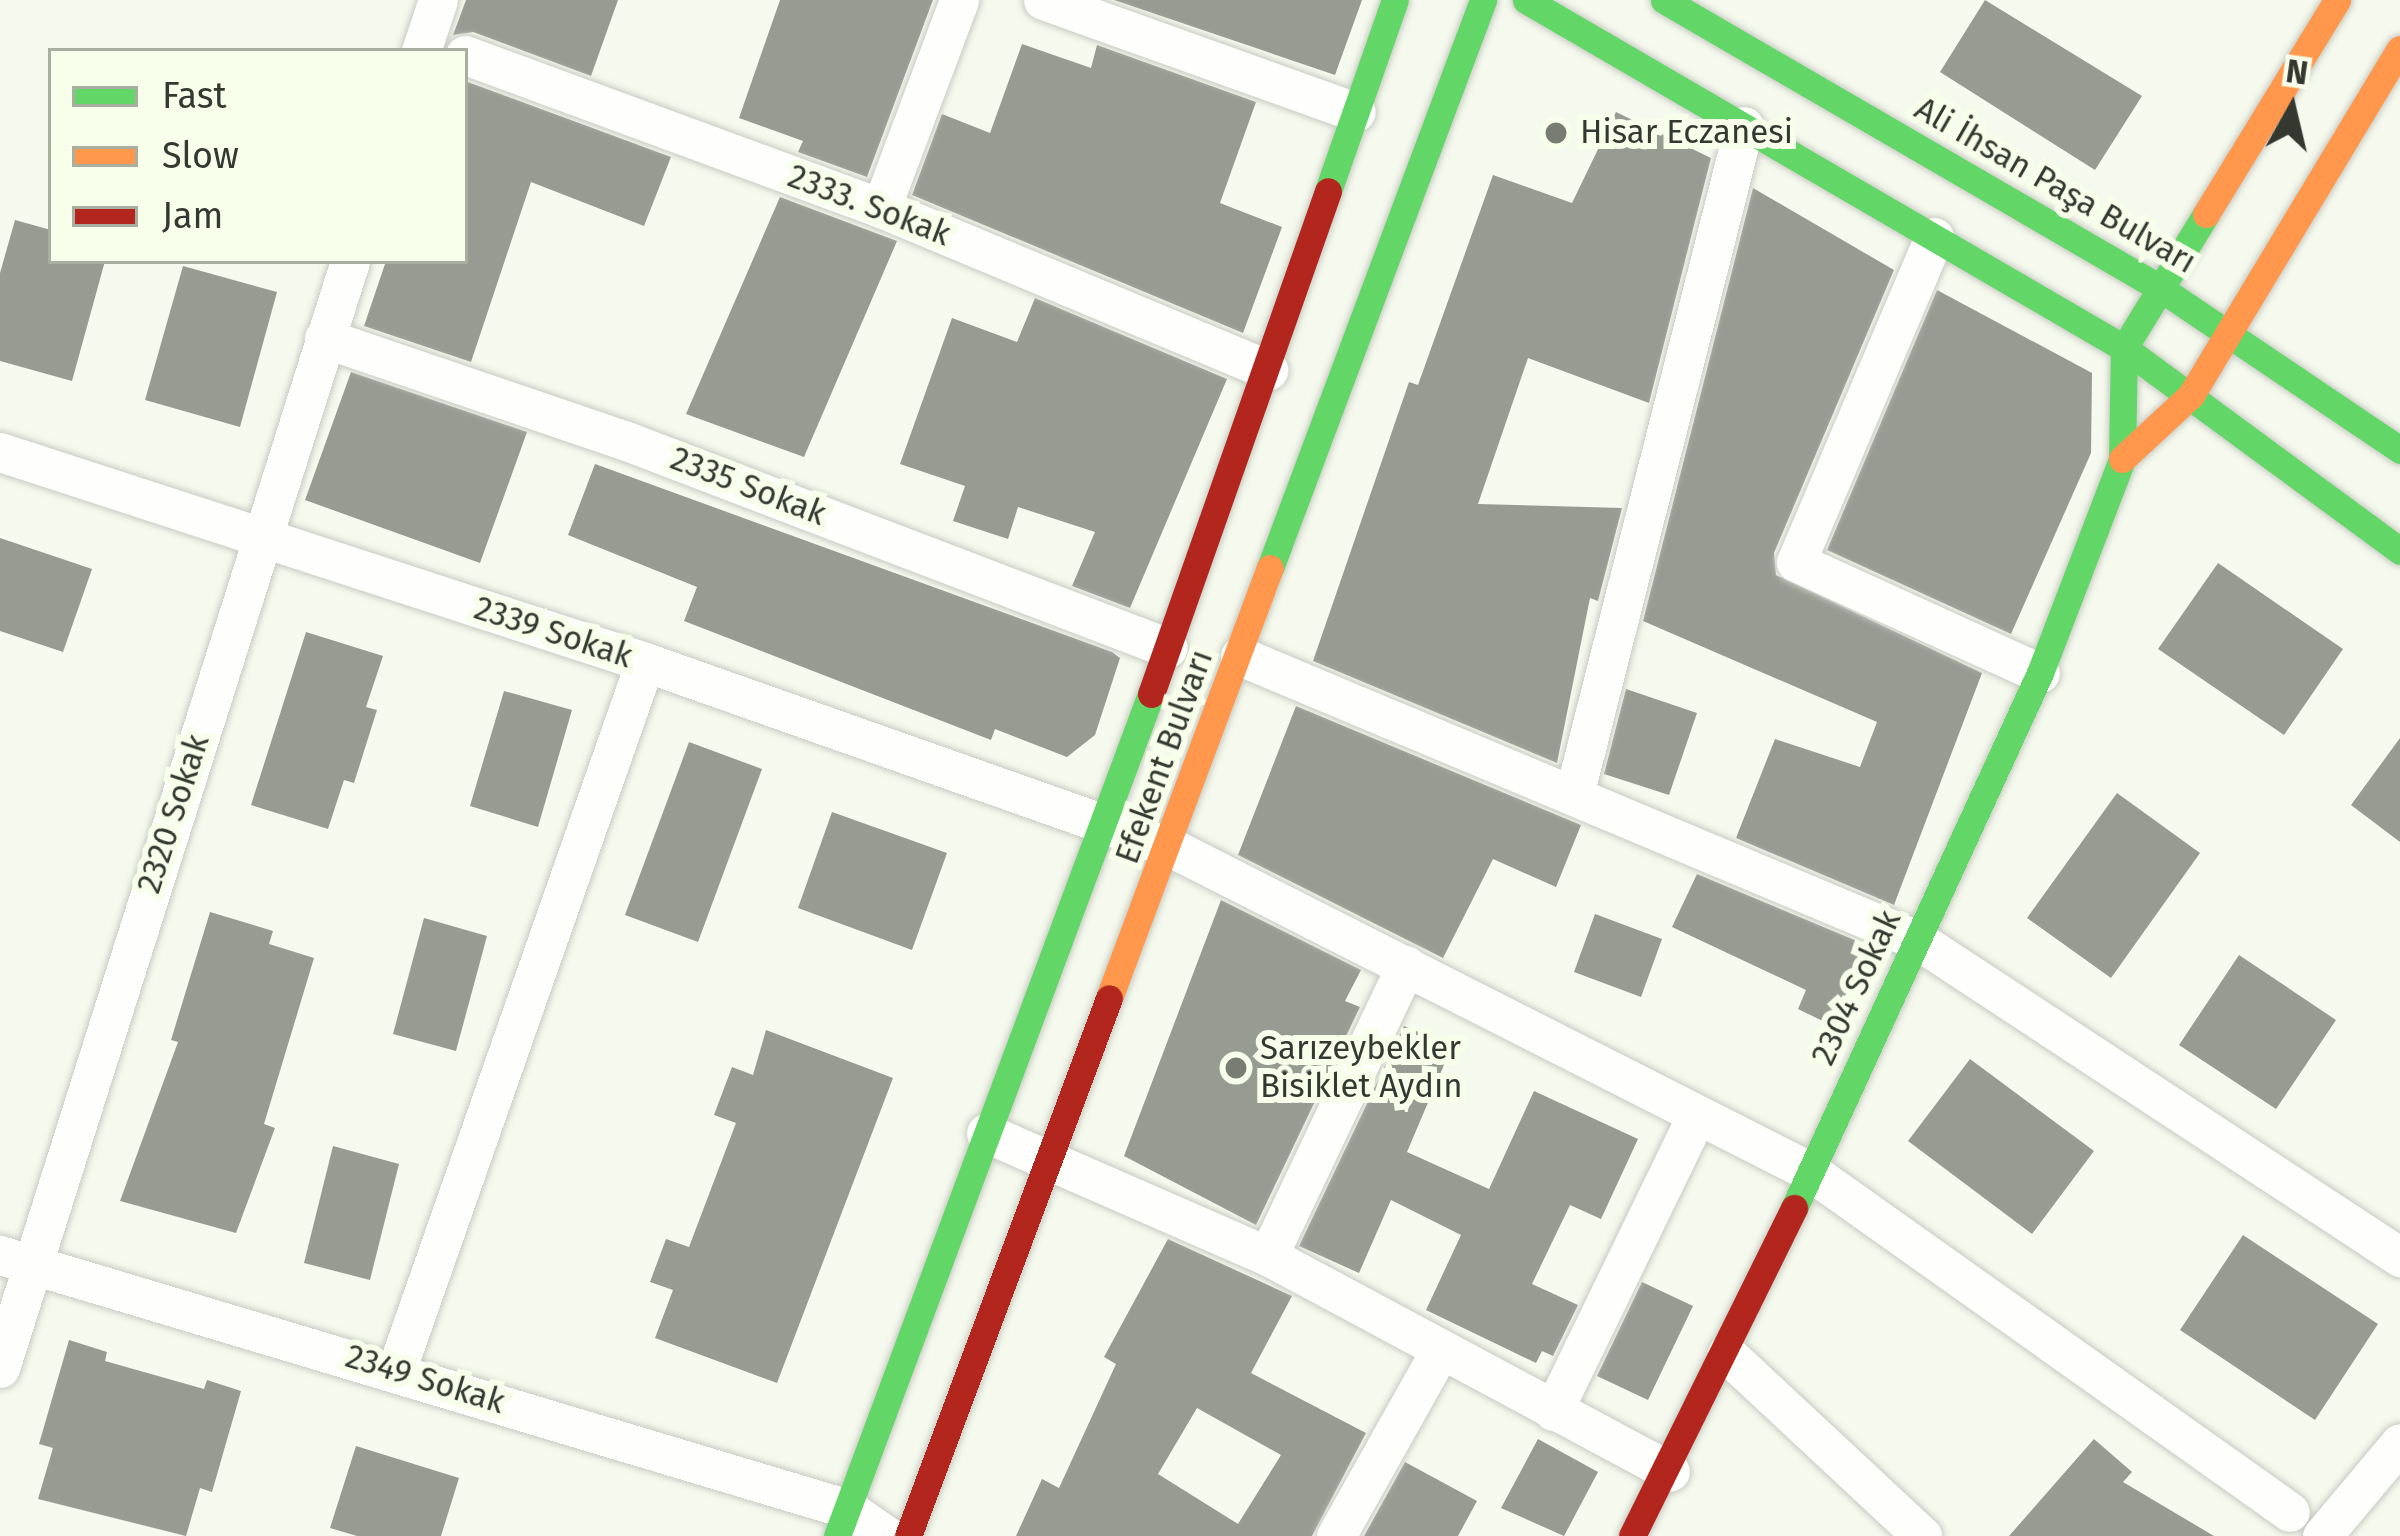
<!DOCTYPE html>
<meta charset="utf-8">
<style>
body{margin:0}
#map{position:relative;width:2400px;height:1536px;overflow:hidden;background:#f6faee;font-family:"Fira Sans",sans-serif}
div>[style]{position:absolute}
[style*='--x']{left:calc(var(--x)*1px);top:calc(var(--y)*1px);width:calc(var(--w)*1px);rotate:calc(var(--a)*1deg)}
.building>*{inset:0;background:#989b92}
.roads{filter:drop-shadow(0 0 3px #c8cbc3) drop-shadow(0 0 3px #c8cbc3)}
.street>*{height:39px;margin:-19.5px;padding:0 19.5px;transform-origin:19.5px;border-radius:19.5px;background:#fefefc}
.fast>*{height:27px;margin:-13.5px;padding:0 13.5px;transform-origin:13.5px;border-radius:13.5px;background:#63d668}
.slow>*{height:27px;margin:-13.5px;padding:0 13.5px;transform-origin:13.5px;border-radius:13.5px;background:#ff974d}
.jam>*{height:27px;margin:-13.5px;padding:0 13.5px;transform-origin:13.5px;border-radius:13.5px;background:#b3261e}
.dots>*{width:33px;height:33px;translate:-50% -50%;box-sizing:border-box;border:6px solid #f7feea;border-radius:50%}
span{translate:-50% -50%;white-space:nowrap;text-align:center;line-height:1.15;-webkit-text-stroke:12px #f7feea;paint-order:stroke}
.poi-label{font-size:33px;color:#353830}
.left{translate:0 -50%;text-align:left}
.street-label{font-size:33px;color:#353830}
.legend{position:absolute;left:48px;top:48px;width:420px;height:216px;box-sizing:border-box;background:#f7feea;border:3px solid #a9afa0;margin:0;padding:15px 21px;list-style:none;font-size:36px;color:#353830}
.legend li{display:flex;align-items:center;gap:24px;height:60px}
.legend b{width:60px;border:3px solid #a9afa0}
.north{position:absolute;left:2232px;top:48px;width:120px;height:120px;-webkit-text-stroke:9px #f7feea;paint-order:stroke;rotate:8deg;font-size:33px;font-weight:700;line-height:48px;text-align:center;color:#353830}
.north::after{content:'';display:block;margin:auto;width:42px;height:54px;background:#353830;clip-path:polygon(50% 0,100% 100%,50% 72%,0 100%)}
</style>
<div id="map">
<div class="building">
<div style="clip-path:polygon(466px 0,618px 0,591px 76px,473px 32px,453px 35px)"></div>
<div style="clip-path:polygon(780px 0,933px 0,867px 177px,798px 152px,803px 141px,739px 118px)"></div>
<div style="clip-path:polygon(1114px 0,1362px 0,1335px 75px)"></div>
<div style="clip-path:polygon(1985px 0,2142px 96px,2095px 170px,1940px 72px)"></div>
<div style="clip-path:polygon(1022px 44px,1091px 68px,1097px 45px,1256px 102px,1220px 203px,1282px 227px,1243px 333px,912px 195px,942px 114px,990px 133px)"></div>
<div style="clip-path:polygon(465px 81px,671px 157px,644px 226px,531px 182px,471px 362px,364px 326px,386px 261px,465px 261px)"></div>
<div style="clip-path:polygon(1616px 112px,1711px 158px,1649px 403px,1528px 358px,1478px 504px,1622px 508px,1598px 601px,1590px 598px,1557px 763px,1313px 661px,1409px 382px,1418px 385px,1493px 175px,1572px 203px)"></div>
<div style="clip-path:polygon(1753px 188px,1894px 270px,1774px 553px,1776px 575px,1982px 673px,1894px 905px,1736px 838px,1775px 739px,1860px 767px,1877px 722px,1643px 621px)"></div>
<div style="clip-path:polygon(780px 197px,897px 241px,804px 457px,686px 414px)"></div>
<div style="clip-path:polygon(15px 220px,51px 230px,51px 261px,105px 261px,72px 381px,0 361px,0 273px)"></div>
<div style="clip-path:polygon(183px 266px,277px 292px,240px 427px,145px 400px)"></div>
<div style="clip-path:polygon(1937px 290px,2092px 373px,2091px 453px,2011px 634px,1827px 550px)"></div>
<div style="clip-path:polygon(1035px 298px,1227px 379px,1130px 608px,1072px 586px,1095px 532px,1018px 507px,1008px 539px,953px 521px,965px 486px,900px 464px,952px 318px,1017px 342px)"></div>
<div style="clip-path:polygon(351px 372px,527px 432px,480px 563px,305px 500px)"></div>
<div style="clip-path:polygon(595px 464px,1112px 652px,1120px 658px,1095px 735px,1067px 757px,995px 729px,991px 740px,684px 621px,697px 587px,568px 535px)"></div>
<div style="clip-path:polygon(0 538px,92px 569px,63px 652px,0 631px)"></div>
<div style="clip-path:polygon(2218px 563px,2343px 649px,2284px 735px,2158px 649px)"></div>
<div style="clip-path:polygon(306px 632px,383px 656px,366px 707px,377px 710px,354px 783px,344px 780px,328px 829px,251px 805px)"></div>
<div style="clip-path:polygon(1626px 689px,1697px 713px,1669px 795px,1604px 774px)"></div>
<div style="clip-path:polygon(504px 691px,572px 710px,538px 827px,470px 806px)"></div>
<div style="clip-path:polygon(1296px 706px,1581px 825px,1556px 887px,1493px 859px,1443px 958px,1238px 855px)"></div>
<div style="clip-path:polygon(2400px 738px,2400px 842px,2351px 805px)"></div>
<div style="clip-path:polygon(689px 742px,762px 769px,698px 942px,625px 915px)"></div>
<div style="clip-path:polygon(2117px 793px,2200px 853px,2111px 978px,2027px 918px)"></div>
<div style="clip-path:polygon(832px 812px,947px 853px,912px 950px,798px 908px)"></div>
<div style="clip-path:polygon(1697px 874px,1869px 946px,1831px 1025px,1798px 1009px,1806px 990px,1672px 927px)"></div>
<div style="clip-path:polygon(1221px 900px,1361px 970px,1345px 1001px,1360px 1007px,1256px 1225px,1124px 1156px)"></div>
<div style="clip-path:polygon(210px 912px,273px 931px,269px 944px,314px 958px,264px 1124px,275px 1128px,236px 1233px,120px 1201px,178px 1042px,171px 1040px)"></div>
<div style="clip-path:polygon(1595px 914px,1662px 939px,1641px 997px,1574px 972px)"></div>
<div style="clip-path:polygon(424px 918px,487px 936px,456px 1051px,393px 1034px)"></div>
<div style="clip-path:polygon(2239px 955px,2336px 1020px,2276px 1109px,2179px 1045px)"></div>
<div style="clip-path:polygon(1404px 1026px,1452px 1046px,1407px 1152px,1489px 1189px,1534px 1091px,1638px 1139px,1601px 1219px,1570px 1205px,1532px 1284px,1578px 1305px,1553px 1356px,1542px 1351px,1536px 1363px,1426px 1310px,1461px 1235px,1391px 1200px,1359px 1273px,1299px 1246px)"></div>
<div style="clip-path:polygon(766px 1030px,893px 1078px,777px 1383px,655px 1338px,673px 1290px,650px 1282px,666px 1239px,689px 1247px,736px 1123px,714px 1115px,732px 1067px,753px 1075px)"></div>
<div style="clip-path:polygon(1970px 1059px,2094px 1151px,2032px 1234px,1908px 1141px)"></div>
<div style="clip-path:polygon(333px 1146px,399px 1164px,370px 1280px,304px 1263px)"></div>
<div style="clip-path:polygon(2243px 1235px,2378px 1324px,2315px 1420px,2180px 1330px)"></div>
<div style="clip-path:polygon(evenodd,1168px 1239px,1292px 1296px,1251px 1373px,1366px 1433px,1312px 1536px,1016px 1536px,1042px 1479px,1059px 1488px,1116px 1364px,1104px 1357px,1168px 1239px,1197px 1408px,1281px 1455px,1238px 1524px,1158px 1474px,1197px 1408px)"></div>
<div style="clip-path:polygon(1642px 1282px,1693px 1306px,1648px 1400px,1597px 1376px)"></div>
<div style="clip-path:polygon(69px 1340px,107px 1352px,105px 1361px,204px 1389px,207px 1380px,241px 1391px,212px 1492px,200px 1488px,186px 1536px,38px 1499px,53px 1448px,39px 1444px)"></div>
<div style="clip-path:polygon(1538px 1439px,1598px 1472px,1564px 1536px,1501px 1508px)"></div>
<div style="clip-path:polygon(2094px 1439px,2132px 1472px,2123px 1482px,2214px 1536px,2009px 1536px)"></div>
<div style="clip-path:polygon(356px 1446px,459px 1478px,441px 1536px,357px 1536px,330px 1528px)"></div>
<div style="clip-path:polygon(1405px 1462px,1477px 1501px,1458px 1536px,1364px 1536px)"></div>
</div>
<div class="roads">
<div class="street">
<div style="--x:1043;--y:0;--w:332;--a:19.7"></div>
<div style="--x:421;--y:51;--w:54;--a:-71.6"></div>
<div style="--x:465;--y:55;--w:443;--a:20.2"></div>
<div style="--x:881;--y:208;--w:420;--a:22.7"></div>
<div style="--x:881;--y:208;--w:222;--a:-69.4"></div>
<div style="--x:1934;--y:237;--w:353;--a:113"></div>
<div style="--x:1796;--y:562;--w:268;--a:24.5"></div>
<div style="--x:324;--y:338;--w:317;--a:18.8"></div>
<div style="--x:624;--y:440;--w:582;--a:20.92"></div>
<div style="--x:0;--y:452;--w:678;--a:18.03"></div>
<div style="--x:645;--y:662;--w:559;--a:19.44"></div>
<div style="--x:1172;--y:848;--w:716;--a:26.89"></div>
<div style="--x:1811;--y:1172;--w:587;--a:35.37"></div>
<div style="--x:1240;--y:656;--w:736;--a:22.77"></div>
<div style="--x:1919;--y:941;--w:576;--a:33.3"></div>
<div style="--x:1575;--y:791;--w:686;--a:-75.74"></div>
<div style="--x:986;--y:1133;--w:308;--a:23.6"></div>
<div style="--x:1268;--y:1256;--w:456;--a:28.2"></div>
<div style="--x:0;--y:1255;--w:885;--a:16.67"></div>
<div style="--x:848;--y:1509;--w:47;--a:34.7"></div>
<div style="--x:1268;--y:1256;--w:322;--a:-64.6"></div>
<div style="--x:1727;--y:1354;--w:267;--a:43"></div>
<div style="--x:0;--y:1368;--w:1161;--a:-72.45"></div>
<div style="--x:396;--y:1371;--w:751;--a:-70.65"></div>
<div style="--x:1553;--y:1411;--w:329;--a:-64.1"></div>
<div style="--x:1336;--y:1536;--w:212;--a:-60.7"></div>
<div style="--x:2322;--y:1536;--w:121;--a:-50"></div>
</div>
<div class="fast">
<div style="--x:1526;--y:0;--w:692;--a:30.2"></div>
<div style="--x:2124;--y:348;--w:343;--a:36.3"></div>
<div style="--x:1664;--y:0;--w:574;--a:30.14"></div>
<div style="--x:2160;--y:288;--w:290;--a:34"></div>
<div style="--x:1328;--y:191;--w:202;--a:-70.7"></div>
<div style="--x:1270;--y:568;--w:607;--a:-69.44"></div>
<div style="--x:1794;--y:1208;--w:589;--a:-65.31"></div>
<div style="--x:2040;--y:673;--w:229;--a:-69"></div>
<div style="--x:2122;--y:459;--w:111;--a:-89"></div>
<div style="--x:2124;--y:348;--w:157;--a:-58.5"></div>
<div style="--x:837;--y:1536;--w:899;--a:-69.55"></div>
</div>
<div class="slow">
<div style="--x:2206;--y:214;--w:251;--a:-58.5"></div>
<div style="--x:2122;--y:459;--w:94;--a:-42.8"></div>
<div style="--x:2191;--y:395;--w:404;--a:-58.9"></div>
<div style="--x:1109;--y:998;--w:459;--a:-69.5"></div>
</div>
<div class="jam">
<div style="--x:1151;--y:694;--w:533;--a:-70.61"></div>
<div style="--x:908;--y:1536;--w:574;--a:-69.51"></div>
<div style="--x:1632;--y:1536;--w:366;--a:-63.7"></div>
</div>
</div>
<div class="dots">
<div style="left:1556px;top:133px;background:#797c72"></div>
<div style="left:1236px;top:1068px;background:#797c72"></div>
</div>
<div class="poi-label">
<span class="left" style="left:1580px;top:133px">Hisar Eczanesi</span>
<span class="left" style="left:1260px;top:1068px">Sarızeybekler<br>Bisiklet Aydın</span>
</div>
<div class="street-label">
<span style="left:2055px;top:186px;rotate:30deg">Ali İhsan Paşa Bulvarı</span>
<span style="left:869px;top:206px;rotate:21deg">2333. Sokak</span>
<span style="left:748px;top:487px;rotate:21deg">2335 Sokak</span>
<span style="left:553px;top:633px;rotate:18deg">2339 Sokak</span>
<span style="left:1165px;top:757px;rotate:-70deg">Efekent Bulvarı</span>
<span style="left:174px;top:814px;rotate:-72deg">2320 Sokak</span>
<span style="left:1857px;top:988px;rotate:-65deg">2304 Sokak</span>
<span style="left:425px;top:1380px;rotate:17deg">2349 Sokak</span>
</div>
<ul class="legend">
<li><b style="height:15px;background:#63d668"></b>Fast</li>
<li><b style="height:15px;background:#ff974d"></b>Slow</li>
<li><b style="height:15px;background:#b3261e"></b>Jam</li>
</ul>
<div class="north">N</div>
</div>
